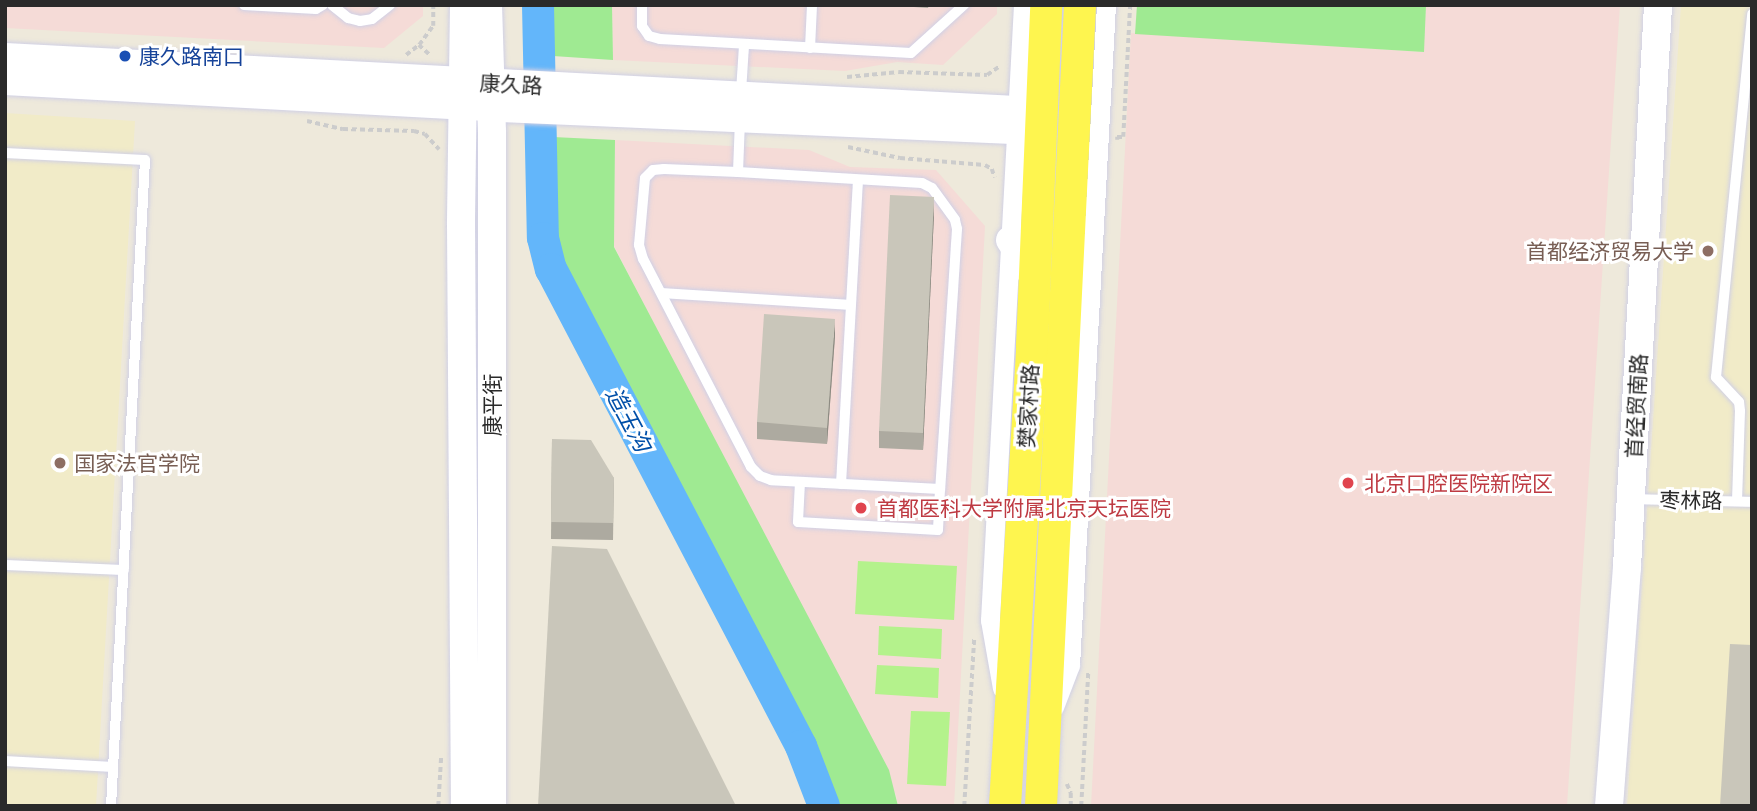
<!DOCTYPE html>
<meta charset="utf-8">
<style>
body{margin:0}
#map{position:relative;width:1757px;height:811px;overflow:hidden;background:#eee9db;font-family:"IBM Plex Sans","Noto Sans SC",sans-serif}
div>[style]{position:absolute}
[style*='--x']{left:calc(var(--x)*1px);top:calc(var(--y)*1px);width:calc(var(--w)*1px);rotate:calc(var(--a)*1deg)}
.education>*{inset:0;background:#f1ebc8}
.medical>*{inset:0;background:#f5dbd7}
.green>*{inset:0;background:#9fea92}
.pitch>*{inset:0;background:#b4f28c}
.river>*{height:32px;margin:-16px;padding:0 16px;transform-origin:16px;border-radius:16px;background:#63b6fa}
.path>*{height:3.5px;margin-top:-1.75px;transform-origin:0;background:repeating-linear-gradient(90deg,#ccc 0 5px,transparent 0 8.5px)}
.roads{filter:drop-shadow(0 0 2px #d0d0e5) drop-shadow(0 0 2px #d0d0e5)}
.lane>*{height:10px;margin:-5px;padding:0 5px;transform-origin:5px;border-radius:5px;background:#fff}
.street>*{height:19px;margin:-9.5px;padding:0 9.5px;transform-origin:9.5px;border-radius:9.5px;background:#fff}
.secondary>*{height:28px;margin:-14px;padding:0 14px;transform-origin:14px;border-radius:14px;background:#fff}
.primary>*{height:32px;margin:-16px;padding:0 16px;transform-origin:16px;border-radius:16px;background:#fef54f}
.wall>*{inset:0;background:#adaaa0}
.shaded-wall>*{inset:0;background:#8d8b82}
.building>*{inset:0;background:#c9c6ba}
.dots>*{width:19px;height:19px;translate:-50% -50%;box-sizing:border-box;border:4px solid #fff;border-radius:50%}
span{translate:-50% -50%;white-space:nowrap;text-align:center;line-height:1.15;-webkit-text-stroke:6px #fff;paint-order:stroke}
.transit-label{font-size:21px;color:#164399}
.left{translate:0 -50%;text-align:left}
.street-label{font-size:21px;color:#2a2a2a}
.education-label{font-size:21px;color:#785e54}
.right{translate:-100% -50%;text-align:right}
.health-label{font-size:21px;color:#be3a42}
.water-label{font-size:23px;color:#004fa8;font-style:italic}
.frame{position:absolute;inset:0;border:7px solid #2a2a2a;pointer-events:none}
</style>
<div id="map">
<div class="education">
<div style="clip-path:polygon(1681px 5px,1752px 5px,1752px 806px,1627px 806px)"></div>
<div style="clip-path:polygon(5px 113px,135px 121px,96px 806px,5px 806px)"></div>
</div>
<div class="medical">
<div style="clip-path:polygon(5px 5px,423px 5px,423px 16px,384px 48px,5px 28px)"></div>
<div style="clip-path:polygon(612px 5px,997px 5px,997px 14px,943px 65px,897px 62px,845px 71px,613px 60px)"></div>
<div style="clip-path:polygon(1426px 5px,1620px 5px,1567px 806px,1091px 806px,1131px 33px,1423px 52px)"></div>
<div style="clip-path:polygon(615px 140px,809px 150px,850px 167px,936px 170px,985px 226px,954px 806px,898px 806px,896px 795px,614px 246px)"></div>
</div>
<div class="green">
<div style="clip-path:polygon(554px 5px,612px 5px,613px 60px,553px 56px)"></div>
<div style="clip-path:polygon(1137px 5px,1426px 5px,1424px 52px,1135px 34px)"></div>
<div style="clip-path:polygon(553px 137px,615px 140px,614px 247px,889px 770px,898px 806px,836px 806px,821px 760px,560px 265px,555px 240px)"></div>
</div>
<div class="pitch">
<div style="clip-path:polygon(858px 561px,957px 566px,954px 620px,855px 614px)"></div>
<div style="clip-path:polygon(879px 626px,942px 629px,941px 659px,878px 655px)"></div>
<div style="clip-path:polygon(877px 665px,939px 668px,938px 698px,875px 694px)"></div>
<div style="clip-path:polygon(911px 711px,950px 712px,946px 786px,907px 784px)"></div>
</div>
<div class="river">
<div style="--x:538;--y:5;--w:233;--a:88.8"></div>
<div style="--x:543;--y:238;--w:32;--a:76"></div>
<div style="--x:551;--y:269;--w:539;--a:62.34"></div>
<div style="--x:801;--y:746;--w:64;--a:69"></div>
</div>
<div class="path">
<div style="--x:419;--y:45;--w:24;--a:-54"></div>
<div style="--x:433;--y:26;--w:21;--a:-90"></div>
<div style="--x:406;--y:55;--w:16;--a:-38"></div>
<div style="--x:419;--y:45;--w:15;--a:42"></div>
<div style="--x:847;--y:77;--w:52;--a:-5.5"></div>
<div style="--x:899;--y:72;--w:88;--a:2"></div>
<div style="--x:987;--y:75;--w:16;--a:-35"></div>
<div style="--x:307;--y:121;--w:37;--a:13"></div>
<div style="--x:343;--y:129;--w:71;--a:1.6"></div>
<div style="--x:414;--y:131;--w:11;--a:15"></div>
<div style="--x:425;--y:134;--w:21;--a:47"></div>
<div style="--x:1117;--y:140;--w:3;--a:-90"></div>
<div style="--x:1117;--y:137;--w:6;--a:0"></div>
<div style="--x:1123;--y:137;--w:132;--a:-87"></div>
<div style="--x:848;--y:147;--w:53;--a:11.9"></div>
<div style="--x:900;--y:158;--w:85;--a:4.7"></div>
<div style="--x:985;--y:165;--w:8;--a:30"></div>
<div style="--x:992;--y:169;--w:9;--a:72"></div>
<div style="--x:1067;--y:784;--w:10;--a:66"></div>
<div style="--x:1071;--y:793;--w:13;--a:90"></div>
<div style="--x:438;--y:806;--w:50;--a:-86.6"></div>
<div style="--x:964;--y:806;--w:169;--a:-86.6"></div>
<div style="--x:1081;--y:806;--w:134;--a:-87"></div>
</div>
<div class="roads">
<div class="lane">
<div style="--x:244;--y:5;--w:72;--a:3.2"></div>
<div style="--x:316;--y:9;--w:8;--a:-30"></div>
<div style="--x:332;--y:5;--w:21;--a:39"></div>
<div style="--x:348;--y:18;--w:12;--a:14"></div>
<div style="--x:360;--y:21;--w:12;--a:-9"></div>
<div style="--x:372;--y:19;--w:23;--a:-38"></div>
<div style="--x:642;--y:5;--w:21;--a:90"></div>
<div style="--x:642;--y:26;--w:12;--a:55"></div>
<div style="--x:649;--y:36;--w:11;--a:15"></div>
<div style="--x:660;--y:39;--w:251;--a:3.2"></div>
<div style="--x:911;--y:53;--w:72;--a:-42.2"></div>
<div style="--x:810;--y:48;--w:43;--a:-87.3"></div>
<div style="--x:741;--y:92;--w:47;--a:-86.3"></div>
<div style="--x:5;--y:153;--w:140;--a:2.9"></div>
<div style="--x:145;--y:160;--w:647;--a:93.01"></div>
<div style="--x:738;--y:172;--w:184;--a:3.4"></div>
<div style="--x:922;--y:183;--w:11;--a:27"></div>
<div style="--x:932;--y:188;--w:39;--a:54"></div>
<div style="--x:955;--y:220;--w:9;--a:77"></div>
<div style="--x:957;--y:229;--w:261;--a:93.7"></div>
<div style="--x:940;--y:489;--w:169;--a:-177"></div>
<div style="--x:771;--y:480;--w:12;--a:-160"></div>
<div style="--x:760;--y:476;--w:13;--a:-135"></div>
<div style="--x:751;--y:467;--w:234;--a:-117.4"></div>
<div style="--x:643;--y:259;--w:15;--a:-106"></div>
<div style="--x:639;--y:245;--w:67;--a:-84.9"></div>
<div style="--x:645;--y:178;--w:11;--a:-45"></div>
<div style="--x:653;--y:170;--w:11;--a:-5"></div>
<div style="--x:664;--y:169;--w:74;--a:2.3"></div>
<div style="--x:738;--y:172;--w:53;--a:-87.8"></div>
<div style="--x:662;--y:293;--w:189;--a:3.6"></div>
<div style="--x:800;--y:482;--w:40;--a:92.9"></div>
<div style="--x:798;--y:522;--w:140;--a:3.3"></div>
<div style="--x:938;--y:530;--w:41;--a:-87.2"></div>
<div style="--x:841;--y:484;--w:304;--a:-86.8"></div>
<div style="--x:1633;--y:499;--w:119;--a:1.4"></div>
<div style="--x:1737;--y:501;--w:90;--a:-88.1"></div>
<div style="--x:1740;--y:411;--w:9;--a:-96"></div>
<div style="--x:1739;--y:402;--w:34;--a:-133"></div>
<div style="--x:1716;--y:377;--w:365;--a:-84.3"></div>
<div style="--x:5;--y:565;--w:119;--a:2.4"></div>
<div style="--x:5;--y:761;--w:108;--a:3.2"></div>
</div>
<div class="street">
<div style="--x:1002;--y:688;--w:69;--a:-100"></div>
<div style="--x:990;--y:620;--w:616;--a:-86.93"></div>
<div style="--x:1054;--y:707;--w:45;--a:-69.1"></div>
<div style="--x:1070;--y:665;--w:661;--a:-86.88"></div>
</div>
<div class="secondary">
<div style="--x:464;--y:5;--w:220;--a:90.8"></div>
<div style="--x:461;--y:225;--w:581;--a:89.61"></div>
<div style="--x:488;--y:5;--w:127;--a:88.2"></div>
<div style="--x:492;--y:132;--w:674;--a:90"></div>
<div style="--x:5;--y:57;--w:1013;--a:3"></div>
<div style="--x:5;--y:81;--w:497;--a:3.1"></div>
<div style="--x:501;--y:108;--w:515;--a:2.45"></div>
<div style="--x:1010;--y:240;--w:45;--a:57.7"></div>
<div style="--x:1609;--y:806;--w:240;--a:-85.7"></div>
<div style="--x:1627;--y:567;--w:563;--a:-86.84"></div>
</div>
<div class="primary">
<div style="--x:1005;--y:806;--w:461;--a:-86.6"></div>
<div style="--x:1032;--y:346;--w:341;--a:-87.6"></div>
<div style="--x:1041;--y:806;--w:802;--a:-87.21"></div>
</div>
</div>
<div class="wall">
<div style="clip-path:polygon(886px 5px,929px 5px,928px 8px)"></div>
<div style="clip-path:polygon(934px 214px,923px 450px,879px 448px,879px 431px)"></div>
<div style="clip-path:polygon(835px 336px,827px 444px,757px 439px,757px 422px)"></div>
<div style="clip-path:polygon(552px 439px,614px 478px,613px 540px,551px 539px)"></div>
</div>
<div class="shaded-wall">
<div style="clip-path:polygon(934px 197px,934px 214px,923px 450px,923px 433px)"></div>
<div style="clip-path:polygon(835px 319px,835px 336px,827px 444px,827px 428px)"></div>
</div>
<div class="building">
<div style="clip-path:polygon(890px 195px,934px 197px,923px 433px,879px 431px)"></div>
<div style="clip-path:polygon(764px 314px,835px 319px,827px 428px,757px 422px)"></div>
<div style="clip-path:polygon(552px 439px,591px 440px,614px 478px,613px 523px,551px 522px)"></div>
<div style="clip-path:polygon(552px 546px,607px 549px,736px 806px,538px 806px)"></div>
<div style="clip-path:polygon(1730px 644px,1752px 645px,1752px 806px,1720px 806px)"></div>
</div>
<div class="dots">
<div style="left:125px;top:56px;background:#1a4fb4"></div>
<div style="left:1708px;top:251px;background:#8d6e63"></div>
<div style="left:60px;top:463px;background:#8d6e63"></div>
<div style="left:1348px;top:483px;background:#e0444e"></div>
<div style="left:861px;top:508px;background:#e0444e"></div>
</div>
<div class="transit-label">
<span class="left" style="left:139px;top:56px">康久路南口</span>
</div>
<div class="street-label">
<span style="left:511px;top:84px;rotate:3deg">康久路</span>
<span style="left:492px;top:405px;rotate:-90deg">康平街</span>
<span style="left:1028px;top:406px;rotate:-87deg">樊家村路</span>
<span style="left:1636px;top:406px;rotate:-87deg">首经贸南路</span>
<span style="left:1691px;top:500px;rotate:1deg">枣林路</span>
</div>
<div class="education-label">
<span class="right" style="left:1694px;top:251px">首都经济贸易大学</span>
<span class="left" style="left:74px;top:463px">国家法官学院</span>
</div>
<div class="health-label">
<span class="left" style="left:1364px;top:483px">北京口腔医院新院区</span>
<span class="left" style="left:877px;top:508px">首都医科大学附属北京天坛医院</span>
</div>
<div class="water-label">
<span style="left:629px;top:419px;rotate:62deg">造玉沟</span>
</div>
<div class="frame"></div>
</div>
